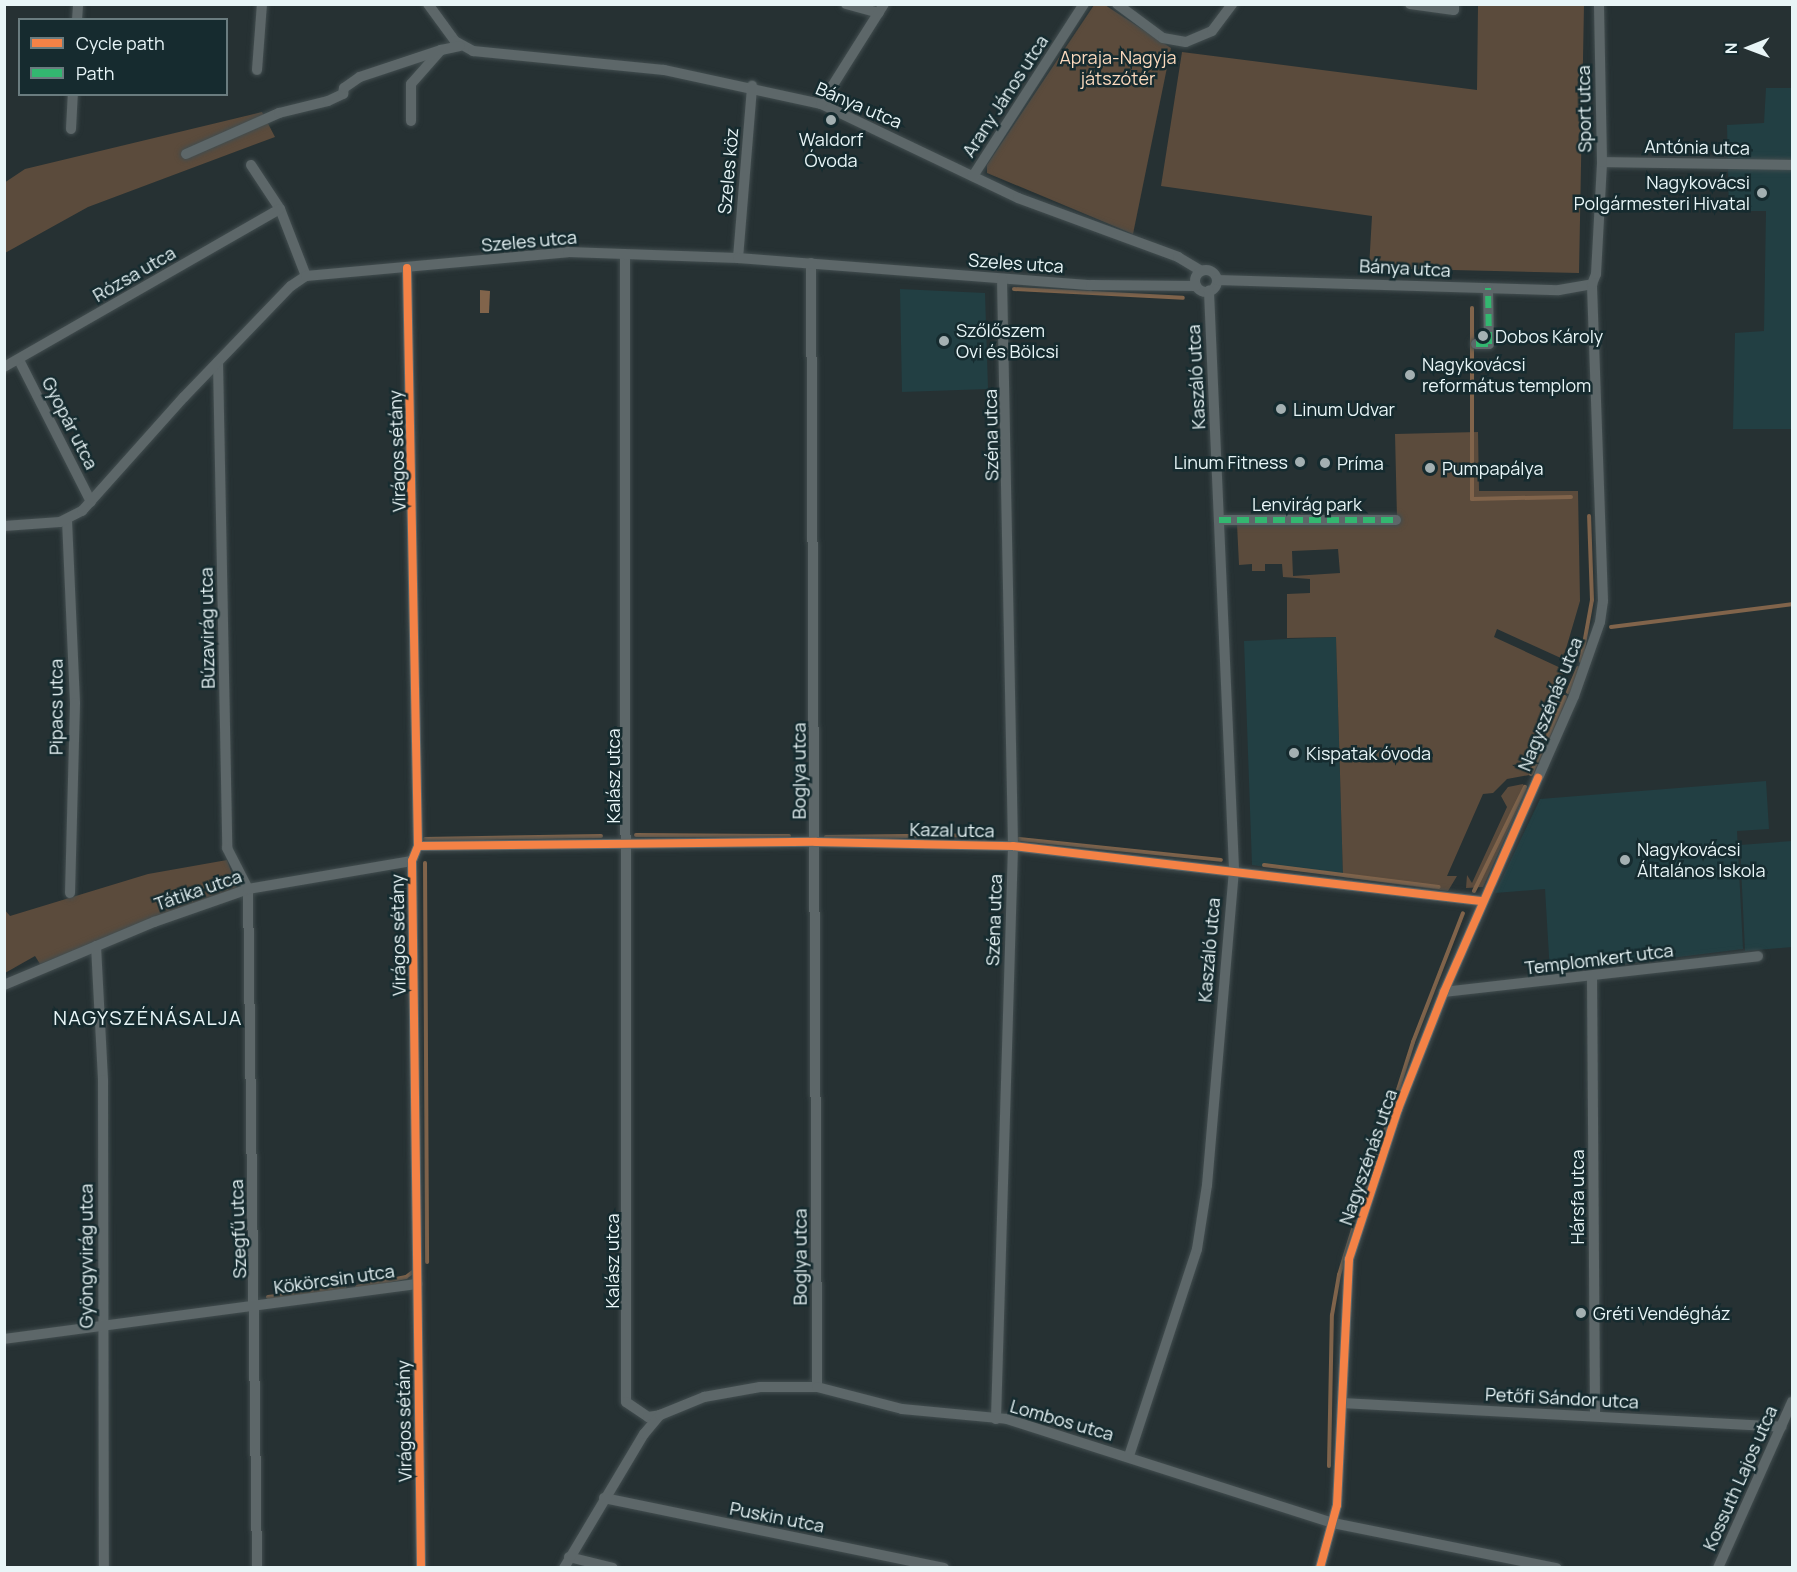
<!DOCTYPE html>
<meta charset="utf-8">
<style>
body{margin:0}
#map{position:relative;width:1797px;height:1572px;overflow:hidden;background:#263133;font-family:Manrope,sans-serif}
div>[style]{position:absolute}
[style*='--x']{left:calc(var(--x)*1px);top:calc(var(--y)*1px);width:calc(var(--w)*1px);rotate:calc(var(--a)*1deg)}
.built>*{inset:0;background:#223f43}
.green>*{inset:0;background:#5b4b3c}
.water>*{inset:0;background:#81644b}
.stream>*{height:4px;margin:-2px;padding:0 2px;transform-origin:2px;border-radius:2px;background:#81644b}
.roads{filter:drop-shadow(0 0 2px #424d4f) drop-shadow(0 0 2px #424d4f)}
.street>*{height:10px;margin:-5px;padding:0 5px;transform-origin:5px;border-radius:5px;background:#5d6769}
.street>.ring{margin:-5px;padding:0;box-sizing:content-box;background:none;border:10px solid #5d6769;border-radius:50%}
.quiet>*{height:6px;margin-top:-3px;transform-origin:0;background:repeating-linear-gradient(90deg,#33b770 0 12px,transparent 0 18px)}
.cycleway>*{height:8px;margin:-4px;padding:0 4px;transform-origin:4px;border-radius:4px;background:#f48246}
.dots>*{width:16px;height:16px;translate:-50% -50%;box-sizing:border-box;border:3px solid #162b2f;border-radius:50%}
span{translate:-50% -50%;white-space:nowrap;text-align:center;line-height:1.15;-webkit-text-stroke:5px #162b2f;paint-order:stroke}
.park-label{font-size:18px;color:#fbd9bd}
.street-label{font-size:18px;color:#e8f5f7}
.poi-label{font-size:18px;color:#e8f5f7}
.right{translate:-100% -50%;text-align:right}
.left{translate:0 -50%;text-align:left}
.neighbourhood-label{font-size:20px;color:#e8f5f7;letter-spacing:1.5px}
.frame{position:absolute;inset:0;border:6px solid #e8f5f7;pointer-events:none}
.legend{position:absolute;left:18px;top:18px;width:210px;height:78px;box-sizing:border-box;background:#162b2f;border:2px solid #6a7c7f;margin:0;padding:8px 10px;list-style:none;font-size:18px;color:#e8f5f7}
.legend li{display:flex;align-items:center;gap:12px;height:30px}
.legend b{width:30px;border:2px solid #6a7c7f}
.north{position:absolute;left:1719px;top:18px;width:60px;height:60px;-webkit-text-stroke:4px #162b2f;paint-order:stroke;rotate:269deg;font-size:16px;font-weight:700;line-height:24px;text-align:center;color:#e8f5f7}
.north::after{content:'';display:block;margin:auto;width:21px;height:27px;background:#e8f5f7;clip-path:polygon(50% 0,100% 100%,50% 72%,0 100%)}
</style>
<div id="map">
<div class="built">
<div style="clip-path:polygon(1766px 88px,1792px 88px,1792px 429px,1733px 429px,1735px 333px,1764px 331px,1766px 211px,1729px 211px,1727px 125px,1764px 123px)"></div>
<div style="clip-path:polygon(900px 289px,985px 293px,988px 389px,902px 392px)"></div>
<div style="clip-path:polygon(1336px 637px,1343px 877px,1252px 865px,1244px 641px)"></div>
<div style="clip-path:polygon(1766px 781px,1769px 829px,1737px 831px,1743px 949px,1550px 973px,1545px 889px,1495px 893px,1540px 799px)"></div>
<div style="clip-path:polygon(1792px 841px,1792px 947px,1745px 951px,1740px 845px)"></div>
</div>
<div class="green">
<div style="clip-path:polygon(1094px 5px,1105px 5px,1171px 48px,1133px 234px,987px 173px,987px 165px)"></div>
<div style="clip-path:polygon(1478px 5px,1584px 5px,1579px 273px,1369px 268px,1372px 216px,1161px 186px,1182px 52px,1477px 90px)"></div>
<div style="clip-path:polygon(262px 112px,275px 137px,88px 207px,5px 253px,4px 183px,25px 169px)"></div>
<div style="clip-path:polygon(evenodd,1478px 432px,1479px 491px,1578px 491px,1580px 601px,1563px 659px,1497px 629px,1494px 637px,1565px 670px,1547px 709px,1552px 711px,1559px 694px,1568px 699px,1535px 774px,1507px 779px,1493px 793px,1483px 794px,1447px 876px,1457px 876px,1448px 891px,1343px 877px,1336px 637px,1287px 638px,1287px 594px,1310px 593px,1310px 579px,1283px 577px,1282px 564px,1265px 564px,1265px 571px,1252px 571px,1252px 564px,1239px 565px,1237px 524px,1397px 518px,1395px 434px,1478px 432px,1338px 549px,1340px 573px,1293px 576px,1292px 551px,1338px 549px)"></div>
<div style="clip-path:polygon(1523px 784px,1527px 790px,1483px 887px,1466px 888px,1467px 875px,1472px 883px,1507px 807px,1501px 796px,1508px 787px)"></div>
<div style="clip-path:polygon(227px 860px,237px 888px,40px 964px,35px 956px,5px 973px,4px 909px,10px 916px,148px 874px)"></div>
</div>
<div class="water">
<div style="clip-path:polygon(480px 290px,490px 291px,489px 313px,480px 313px)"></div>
</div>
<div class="stream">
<div style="--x:1014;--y:289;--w:169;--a:3"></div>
<div style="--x:1472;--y:308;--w:191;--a:90"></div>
<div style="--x:1472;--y:499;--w:99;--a:-1.2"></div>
<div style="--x:1611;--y:627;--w:182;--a:-7.2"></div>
<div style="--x:1581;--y:661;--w:62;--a:-79.8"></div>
<div style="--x:1592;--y:600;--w:84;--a:-92"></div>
<div style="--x:1568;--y:692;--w:26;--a:-67"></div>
<div style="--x:1531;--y:774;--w:84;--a:-66.2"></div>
<div style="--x:636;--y:835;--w:153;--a:0.4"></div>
<div style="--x:826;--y:837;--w:159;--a:-0.7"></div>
<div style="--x:425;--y:839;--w:176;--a:-1"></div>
<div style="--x:1019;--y:839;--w:203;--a:5.9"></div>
<div style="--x:425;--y:863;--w:399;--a:89.7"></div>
<div style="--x:1264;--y:865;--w:176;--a:7.2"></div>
<div style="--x:1474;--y:891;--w:116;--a:-63.9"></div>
<div style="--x:1367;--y:1188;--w:153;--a:-72.5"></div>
<div style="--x:1413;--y:1042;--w:138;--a:-68.8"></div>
<div style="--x:357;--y:1287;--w:50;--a:-11.5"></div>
<div style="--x:406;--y:1277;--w:9;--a:-36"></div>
<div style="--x:268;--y:1297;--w:77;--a:-6.8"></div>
<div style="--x:1329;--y:1466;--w:151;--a:-88.9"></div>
<div style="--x:1332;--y:1315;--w:41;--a:-80.1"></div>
<div style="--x:1339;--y:1275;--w:51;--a:-73"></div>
</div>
<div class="roads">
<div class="street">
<div style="--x:428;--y:4;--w:46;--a:53.9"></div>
<div style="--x:455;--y:41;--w:21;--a:29"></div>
<div style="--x:473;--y:51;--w:192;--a:5.7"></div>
<div style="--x:664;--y:70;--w:161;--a:12.2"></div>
<div style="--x:821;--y:104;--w:218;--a:25.5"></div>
<div style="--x:1018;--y:198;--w:171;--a:20.2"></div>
<div style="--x:1178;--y:257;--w:27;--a:31"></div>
<div style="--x:846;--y:4;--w:34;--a:15"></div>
<div style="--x:1117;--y:4;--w:57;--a:36.5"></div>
<div style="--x:1163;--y:38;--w:23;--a:10"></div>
<div style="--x:1186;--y:42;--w:28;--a:-23"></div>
<div style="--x:1212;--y:31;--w:34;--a:-53"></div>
<div style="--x:1410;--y:4;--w:44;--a:7.8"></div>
<div style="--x:1454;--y:10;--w:6;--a:-90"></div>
<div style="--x:77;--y:20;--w:16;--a:-86"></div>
<div style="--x:257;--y:70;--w:66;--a:-85.7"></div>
<div style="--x:821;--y:104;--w:118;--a:-57.8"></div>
<div style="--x:411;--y:121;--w:37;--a:-90"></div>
<div style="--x:411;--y:84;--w:45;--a:-48.6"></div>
<div style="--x:441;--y:50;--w:19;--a:-12"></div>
<div style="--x:71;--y:129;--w:35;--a:-87"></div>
<div style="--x:186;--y:154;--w:102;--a:-23.8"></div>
<div style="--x:279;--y:113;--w:50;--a:-13.8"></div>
<div style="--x:328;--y:101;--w:17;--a:-25"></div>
<div style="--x:343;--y:94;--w:6;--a:-81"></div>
<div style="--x:344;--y:88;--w:19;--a:-35"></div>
<div style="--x:360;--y:77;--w:85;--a:-18.4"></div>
<div style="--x:1602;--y:162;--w:190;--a:0.9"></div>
<div style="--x:251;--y:165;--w:53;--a:56.6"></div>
<div style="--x:280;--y:209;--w:72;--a:68.8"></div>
<div style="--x:973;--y:176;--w:205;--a:-57.2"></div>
<div style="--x:625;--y:255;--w:1147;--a:89.95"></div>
<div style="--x:626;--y:1402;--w:27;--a:34"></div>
<div style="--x:648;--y:1417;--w:12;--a:-9"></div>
<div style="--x:738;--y:258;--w:173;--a:-85.3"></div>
<div style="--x:811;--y:263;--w:1124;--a:89.69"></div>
<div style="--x:407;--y:268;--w:578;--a:88.91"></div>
<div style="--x:418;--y:846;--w:16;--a:112"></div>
<div style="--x:412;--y:861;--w:707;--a:89.27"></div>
<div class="ring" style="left:1195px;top:270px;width:12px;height:12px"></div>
<div style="--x:1217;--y:280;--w:342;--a:1.7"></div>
<div style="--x:1559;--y:290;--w:34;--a:-10"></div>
<div style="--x:1476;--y:344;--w:13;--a:0"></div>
<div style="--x:1489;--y:344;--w:56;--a:-91"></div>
<div style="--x:19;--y:360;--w:159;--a:63.1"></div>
<div style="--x:218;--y:362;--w:486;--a:88.9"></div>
<div style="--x:227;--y:848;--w:46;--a:62.9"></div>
<div style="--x:248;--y:889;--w:679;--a:89.24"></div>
<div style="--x:4;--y:367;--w:318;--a:-29.8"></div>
<div style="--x:67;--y:520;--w:183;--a:87.5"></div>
<div style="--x:75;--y:703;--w:190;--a:91.5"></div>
<div style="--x:1219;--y:520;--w:177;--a:0"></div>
<div style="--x:4;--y:526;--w:56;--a:-4.1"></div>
<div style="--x:60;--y:522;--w:25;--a:-27"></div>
<div style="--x:82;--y:511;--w:153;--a:-48.2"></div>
<div style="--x:184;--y:397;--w:154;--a:-46.1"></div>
<div style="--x:291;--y:286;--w:18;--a:-34"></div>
<div style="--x:306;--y:276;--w:263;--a:-5.2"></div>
<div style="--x:568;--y:252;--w:170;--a:2"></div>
<div style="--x:738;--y:258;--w:354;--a:4.4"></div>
<div style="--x:1091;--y:285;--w:105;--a:0.5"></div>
<div style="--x:418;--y:846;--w:398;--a:-0.6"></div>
<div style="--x:816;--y:842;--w:197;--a:1.2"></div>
<div style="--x:1013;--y:846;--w:473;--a:6.7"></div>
<div style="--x:96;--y:946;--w:134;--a:87"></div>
<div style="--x:103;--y:1080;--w:488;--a:89.9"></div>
<div style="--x:1592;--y:977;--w:439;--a:89.6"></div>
<div style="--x:4;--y:985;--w:163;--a:-22.8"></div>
<div style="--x:154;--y:922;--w:100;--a:-19.3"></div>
<div style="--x:248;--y:889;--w:166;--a:-9.7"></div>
<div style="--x:1444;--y:992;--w:316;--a:-6.5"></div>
<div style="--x:4;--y:1339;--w:417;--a:-7.6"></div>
<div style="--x:1342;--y:1403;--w:440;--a:3.1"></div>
<div style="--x:996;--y:1419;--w:573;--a:-88.3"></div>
<div style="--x:1013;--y:846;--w:567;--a:-91.11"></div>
<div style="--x:1129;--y:1456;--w:218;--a:-71.8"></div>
<div style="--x:1197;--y:1249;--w:65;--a:-81.1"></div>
<div style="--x:1207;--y:1185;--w:317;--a:-85.1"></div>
<div style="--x:1234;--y:869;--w:579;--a:-92.48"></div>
<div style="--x:604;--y:1498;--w:347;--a:11.6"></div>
<div style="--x:569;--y:1557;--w:45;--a:14"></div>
<div style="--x:564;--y:1568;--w:156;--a:-59.2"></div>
<div style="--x:644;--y:1434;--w:25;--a:-50"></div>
<div style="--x:660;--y:1415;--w:48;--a:-22.2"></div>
<div style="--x:704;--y:1397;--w:57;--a:-10.1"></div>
<div style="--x:760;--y:1387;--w:57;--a:0"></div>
<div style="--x:817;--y:1387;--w:88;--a:14.5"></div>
<div style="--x:902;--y:1409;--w:105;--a:5.4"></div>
<div style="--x:1007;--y:1419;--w:342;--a:17.7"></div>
<div style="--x:1333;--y:1523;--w:228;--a:11.4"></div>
<div style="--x:1320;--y:1568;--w:65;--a:-74.9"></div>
<div style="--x:1337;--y:1505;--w:246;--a:-87.2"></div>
<div style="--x:1349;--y:1259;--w:158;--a:-71.9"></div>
<div style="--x:1398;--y:1109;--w:126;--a:-68.5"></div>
<div style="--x:1444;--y:992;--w:323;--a:-66.3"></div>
<div style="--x:1574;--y:696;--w:78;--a:-70.6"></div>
<div style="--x:1600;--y:622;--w:21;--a:-82"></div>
<div style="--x:1603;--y:601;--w:317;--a:-92"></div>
<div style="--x:1592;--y:284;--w:11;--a:-68"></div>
<div style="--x:1596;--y:274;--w:112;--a:-86.9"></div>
<div style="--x:1602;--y:162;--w:158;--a:-91.1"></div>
<div style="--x:1718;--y:1568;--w:182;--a:-66"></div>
</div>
</div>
<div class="quiet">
<div style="--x:1476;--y:344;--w:13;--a:0"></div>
<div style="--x:1489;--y:344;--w:56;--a:-91"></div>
<div style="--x:1219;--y:520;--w:177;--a:0"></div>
</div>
<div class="cycleway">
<div style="--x:407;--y:268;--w:578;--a:88.91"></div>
<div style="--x:418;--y:846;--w:16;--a:112"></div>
<div style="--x:412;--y:861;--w:707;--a:89.27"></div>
<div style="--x:418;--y:846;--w:398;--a:-0.6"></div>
<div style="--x:816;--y:842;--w:197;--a:1.2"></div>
<div style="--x:1013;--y:846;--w:473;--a:6.7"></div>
<div style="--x:1320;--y:1568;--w:65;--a:-74.9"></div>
<div style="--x:1337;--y:1505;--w:246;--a:-87.2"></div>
<div style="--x:1349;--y:1259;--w:158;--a:-71.9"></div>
<div style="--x:1398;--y:1109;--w:126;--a:-68.5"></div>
<div style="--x:1444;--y:992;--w:234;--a:-66.3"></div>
</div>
<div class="dots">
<div style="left:831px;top:120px;background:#a4b0b2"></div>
<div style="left:1762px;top:193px;background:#a4b0b2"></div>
<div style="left:1483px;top:336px;background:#a4b0b2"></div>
<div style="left:944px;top:341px;background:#a4b0b2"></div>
<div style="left:1410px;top:375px;background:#a4b0b2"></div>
<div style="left:1281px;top:409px;background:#a4b0b2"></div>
<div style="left:1300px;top:462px;background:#a4b0b2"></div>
<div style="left:1325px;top:463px;background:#a4b0b2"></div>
<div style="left:1430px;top:468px;background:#a4b0b2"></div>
<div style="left:1294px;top:753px;background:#a4b0b2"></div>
<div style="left:1625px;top:860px;background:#a4b0b2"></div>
<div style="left:1581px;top:1313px;background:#a4b0b2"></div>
</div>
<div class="park-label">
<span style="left:1118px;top:68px">Apraja-Nagyja<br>játszótér</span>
</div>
<div class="street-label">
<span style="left:1005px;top:96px;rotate:-57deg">Arany János utca</span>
<span style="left:859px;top:105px;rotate:23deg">Bánya utca</span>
<span style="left:1584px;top:109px;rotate:-91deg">Sport utca</span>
<span style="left:1697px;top:147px;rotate:1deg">Antónia utca</span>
<span style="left:728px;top:171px;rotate:-85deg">Szeles köz</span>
<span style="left:529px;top:241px;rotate:-5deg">Szeles utca</span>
<span style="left:1016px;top:263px;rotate:4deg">Szeles utca</span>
<span style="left:1405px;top:268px;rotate:3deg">Bánya utca</span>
<span style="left:134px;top:274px;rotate:-30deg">Rózsa utca</span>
<span style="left:1196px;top:377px;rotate:-93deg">Kaszáló utca</span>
<span style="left:70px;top:423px;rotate:63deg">Gyopár utca</span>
<span style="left:991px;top:435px;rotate:-91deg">Széna utca</span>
<span style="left:397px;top:451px;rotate:-92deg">Virágos sétány</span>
<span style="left:1307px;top:504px">Lenvirág park</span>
<span style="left:207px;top:628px;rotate:-91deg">Búzavirág utca</span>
<span style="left:1550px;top:704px;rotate:-68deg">Nagyszénás utca</span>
<span style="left:56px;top:707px;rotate:-90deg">Pipacs utca</span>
<span style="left:799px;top:771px;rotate:-90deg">Boglya utca</span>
<span style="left:613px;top:776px;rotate:-90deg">Kalász utca</span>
<span style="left:952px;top:830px;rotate:1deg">Kazal utca</span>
<span style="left:198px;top:890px;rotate:-19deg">Tátika utca</span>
<span style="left:994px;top:920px;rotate:-88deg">Széna utca</span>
<span style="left:398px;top:935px;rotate:-91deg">Virágos sétány</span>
<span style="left:1209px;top:950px;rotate:-85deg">Kaszáló utca</span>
<span style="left:1599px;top:959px;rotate:-7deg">Templomkert utca</span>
<span style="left:1368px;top:1157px;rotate:-71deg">Nagyszénás utca</span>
<span style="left:1577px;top:1197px;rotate:-90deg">Hársfa utca</span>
<span style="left:238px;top:1229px;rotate:-92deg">Szegfű utca</span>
<span style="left:86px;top:1256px;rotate:-90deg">Gyöngyvirág utca</span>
<span style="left:800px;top:1257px;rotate:-90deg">Boglya utca</span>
<span style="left:612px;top:1261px;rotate:-90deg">Kalász utca</span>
<span style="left:334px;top:1279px;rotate:-8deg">Kökörcsin utca</span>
<span style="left:1562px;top:1398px;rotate:3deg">Petőfi Sándor utca</span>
<span style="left:1062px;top:1420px;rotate:16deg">Lombos utca</span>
<span style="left:404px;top:1421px;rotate:-91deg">Virágos sétány</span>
<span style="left:1740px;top:1478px;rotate:-66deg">Kossuth Lajos utca</span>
<span style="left:777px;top:1517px;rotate:11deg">Puskin utca</span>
</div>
<div class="poi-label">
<span style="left:831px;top:150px">Waldorf<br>Óvoda</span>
<span class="right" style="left:1750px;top:193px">Nagykovácsi<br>Polgármesteri Hivatal</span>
<span class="left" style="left:956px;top:341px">Szőlőszem<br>Ovi és Bölcsi</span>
<span class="left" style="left:1495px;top:336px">Dobos Károly</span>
<span class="left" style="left:1422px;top:375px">Nagykovácsi<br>református templom</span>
<span class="left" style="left:1293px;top:409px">Linum Udvar</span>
<span class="right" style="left:1288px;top:462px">Linum Fitness</span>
<span class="left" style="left:1337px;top:463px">Príma</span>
<span class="left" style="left:1442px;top:468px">Pumpapálya</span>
<span class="left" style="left:1306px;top:753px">Kispatak óvoda</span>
<span class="left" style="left:1637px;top:860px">Nagykovácsi<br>Általános Iskola</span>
<span class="left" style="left:1593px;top:1313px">Gréti Vendégház</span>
</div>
<div class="neighbourhood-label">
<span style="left:148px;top:1017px">NAGYSZÉNÁSALJA</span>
</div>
<div class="frame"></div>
<ul class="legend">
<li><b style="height:8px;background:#f48246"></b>Cycle path</li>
<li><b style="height:8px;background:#33b770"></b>Path</li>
</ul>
<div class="north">N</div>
</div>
